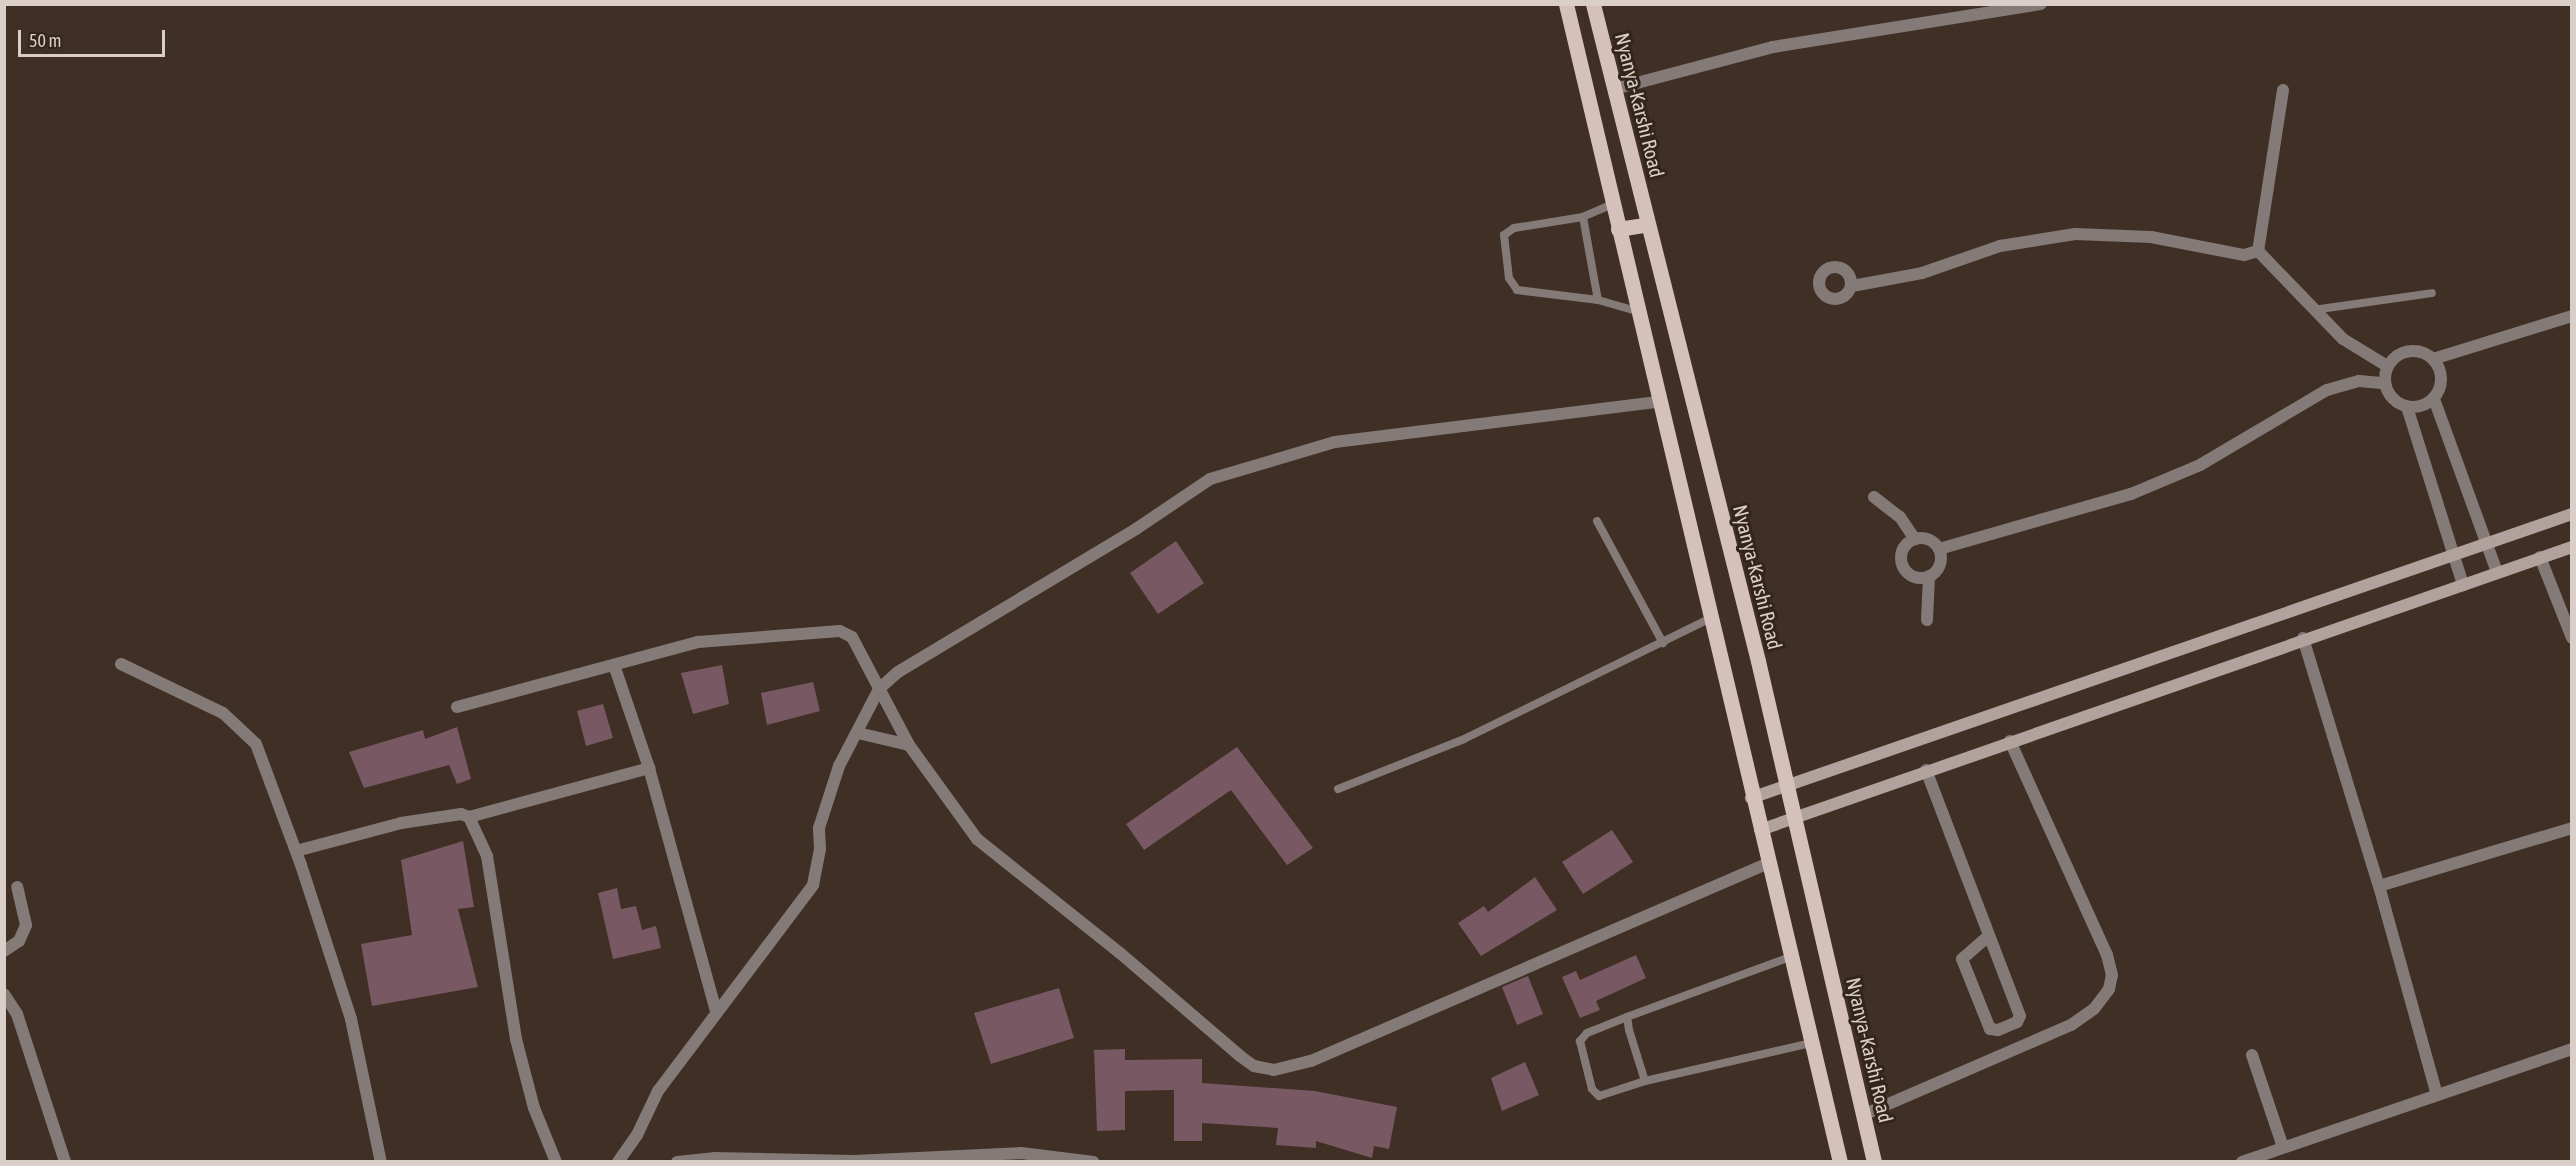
<!DOCTYPE html>
<style>
body{margin:0}
#map{position:relative;width:2576px;height:1166px;overflow:hidden;background:#3f2f24;font-family:"Asap Condensed",sans-serif}
div>[style]{position:absolute}
[style*='--x']{left:calc(var(--x)*1px);top:calc(var(--y)*1px);width:calc(var(--w)*1px);rotate:calc(var(--a)*1deg)}
.building>*{inset:0;background:#785863}
.lane>*{height:8px;margin:-4px;padding:0 4px;transform-origin:4px;border-radius:4px;background:#847a77}
.street>*{height:12px;margin:-6px;padding:0 6px;transform-origin:6px;border-radius:6px;background:#847a77}
.street>.ring{margin:-6px;padding:0;box-sizing:content-box;background:none;border:12px solid #847a77;border-radius:50%}
.secondary>*{height:12px;margin:-6px;padding:0 6px;transform-origin:6px;border-radius:6px;background:#b2a29d}
.primary>*{height:15px;margin:-7.5px;padding:0 7.5px;transform-origin:7.5px;border-radius:7.5px;background:#d5c1ba}
span{translate:-50% -50%;white-space:nowrap;text-align:center;line-height:1.15;-webkit-text-stroke:6px #34251b;paint-order:stroke}
.street-label{font-size:20px;color:#d9cfc8}
.frame{position:absolute;inset:0;border:6px solid #d9cfc8;pointer-events:none}
.scale{position:absolute;left:18px;top:30px;width:147px;height:27px;box-sizing:border-box;border:3px solid #d9cfc8;border-top:0;padding-left:8px;font-size:18px;line-height:21px;white-space:nowrap;color:#d9cfc8;-webkit-text-stroke:4px #34251b;paint-order:stroke}
</style>
<div id="map">
<div class="building">
<div style="clip-path:polygon(1176px 541px,1204px 583px,1158px 614px,1130px 573px)"></div>
<div style="clip-path:polygon(722px 665px,729px 704px,693px 714px,681px 673px)"></div>
<div style="clip-path:polygon(813px 682px,820px 711px,767px 725px,761px 693px)"></div>
<div style="clip-path:polygon(603px 704px,613px 738px,586px 746px,577px 711px)"></div>
<div style="clip-path:polygon(457px 727px,471px 779px,457px 784px,449px 765px,364px 788px,349px 752px,423px 730px,425px 739px)"></div>
<div style="clip-path:polygon(1237px 747px,1313px 848px,1287px 865px,1231px 790px,1144px 850px,1126px 824px)"></div>
<div style="clip-path:polygon(1612px 830px,1633px 862px,1583px 894px,1562px 862px)"></div>
<div style="clip-path:polygon(463px 841px,474px 907px,458px 909px,478px 987px,372px 1006px,361px 944px,412px 935px,401px 860px)"></div>
<div style="clip-path:polygon(1535px 877px,1557px 910px,1481px 956px,1458px 923px,1484px 906px,1488px 912px)"></div>
<div style="clip-path:polygon(617px 888px,621px 909px,636px 906px,642px 930px,656px 926px,661px 948px,613px 959px,598px 893px)"></div>
<div style="clip-path:polygon(1636px 955px,1646px 978px,1596px 1001px,1600px 1010px,1580px 1018px,1562px 977px,1576px 971px,1580px 980px)"></div>
<div style="clip-path:polygon(1528px 976px,1543px 1014px,1517px 1025px,1502px 987px)"></div>
<div style="clip-path:polygon(1059px 988px,1074px 1038px,991px 1064px,974px 1013px)"></div>
<div style="clip-path:polygon(1125px 1049px,1125px 1060px,1202px 1059px,1202px 1083px,1315px 1091px,1397px 1107px,1389px 1149px,1374px 1146px,1372px 1158px,1316px 1141px,1316px 1148px,1276px 1145px,1278px 1128px,1202px 1123px,1202px 1141px,1174px 1141px,1174px 1090px,1125px 1091px,1125px 1130px,1097px 1131px,1094px 1050px)"></div>
<div style="clip-path:polygon(1525px 1062px,1539px 1095px,1502px 1111px,1491px 1078px)"></div>
</div>
<div class="lane">
<div style="--x:1613;--y:204;--w:33;--a:157"></div>
<div style="--x:1583;--y:217;--w:70;--a:170.9"></div>
<div style="--x:1514;--y:228;--w:12;--a:145"></div>
<div style="--x:1504;--y:235;--w:43;--a:83.4"></div>
<div style="--x:1509;--y:278;--w:14;--a:56"></div>
<div style="--x:1517;--y:290;--w:82;--a:7"></div>
<div style="--x:1598;--y:300;--w:40;--a:16"></div>
<div style="--x:1583;--y:217;--w:84;--a:79.8"></div>
<div style="--x:2313;--y:310;--w:120;--a:-8.1"></div>
<div style="--x:1597;--y:521;--w:139;--a:61.6"></div>
<div style="--x:1338;--y:789;--w:136;--a:-21.6"></div>
<div style="--x:1464;--y:739;--w:273;--a:-26.1"></div>
<div style="--x:1790;--y:957;--w:174;--a:159.8"></div>
<div style="--x:1627;--y:1017;--w:13;--a:81"></div>
<div style="--x:1629;--y:1030;--w:53;--a:72.6"></div>
<div style="--x:1645;--y:1081;--w:170;--a:-12.9"></div>
<div style="--x:1627;--y:1017;--w:43;--a:158.2"></div>
<div style="--x:1587;--y:1033;--w:11;--a:131"></div>
<div style="--x:1580;--y:1041;--w:49;--a:76"></div>
<div style="--x:1592;--y:1089;--w:10;--a:45"></div>
<div style="--x:1599;--y:1096;--w:48;--a:-18.1"></div>
</div>
<div class="street">
<div style="--x:1614;--y:89;--w:164;--a:-14.8"></div>
<div style="--x:1773;--y:47;--w:271;--a:-9.1"></div>
<div style="--x:2283;--y:90;--w:163;--a:98.8"></div>
<div style="--x:2258;--y:251;--w:122;--a:46"></div>
<div style="--x:2343;--y:339;--w:52;--a:31.5"></div>
<div class="ring" style="left:1819px;top:267px;width:20px;height:20px"></div>
<div style="--x:1852;--y:286;--w:71;--a:-10.5"></div>
<div style="--x:1922;--y:273;--w:83;--a:-19.1"></div>
<div style="--x:2000;--y:246;--w:76;--a:-9.1"></div>
<div style="--x:2075;--y:234;--w:76;--a:2.3"></div>
<div style="--x:2151;--y:237;--w:95;--a:11"></div>
<div style="--x:2244;--y:255;--w:15;--a:-16"></div>
<div class="ring" style="left:2385px;top:351px;width:44px;height:44px"></div>
<div style="--x:2433;--y:359;--w:145;--a:-17.2"></div>
<div style="--x:2434;--y:399;--w:184;--a:70"></div>
<div style="--x:2407;--y:407;--w:187;--a:72.5"></div>
<div style="--x:1874;--y:497;--w:33;--a:38"></div>
<div style="--x:1900;--y:517;--w:27;--a:56"></div>
<div class="ring" style="left:1901px;top:538px;width:28px;height:28px"></div>
<div style="--x:1939;--y:549;--w:200;--a:-16"></div>
<div style="--x:2131;--y:494;--w:75;--a:-22.8"></div>
<div style="--x:2200;--y:465;--w:147;--a:-30.6"></div>
<div style="--x:2327;--y:390;--w:33;--a:-16"></div>
<div style="--x:2359;--y:381;--w:25;--a:5"></div>
<div style="--x:2540;--y:557;--w:87;--a:68.4"></div>
<div style="--x:1927;--y:620;--w:44;--a:-87.4"></div>
<div style="--x:2303;--y:638;--w:259;--a:73"></div>
<div style="--x:2379;--y:886;--w:217;--a:74.5"></div>
<div style="--x:121;--y:664;--w:113;--a:25.7"></div>
<div style="--x:223;--y:713;--w:45;--a:43.2"></div>
<div style="--x:256;--y:744;--w:129;--a:69.6"></div>
<div style="--x:301;--y:865;--w:162;--a:72"></div>
<div style="--x:351;--y:1019;--w:146;--a:78.2"></div>
<div style="--x:614;--y:665;--w:109;--a:71.2"></div>
<div style="--x:649;--y:768;--w:253;--a:74.6"></div>
<div style="--x:457;--y:707;--w:250;--a:-15.1"></div>
<div style="--x:698;--y:642;--w:142;--a:-4.4"></div>
<div style="--x:840;--y:631;--w:13;--a:27"></div>
<div style="--x:852;--y:637;--w:122;--a:62.2"></div>
<div style="--x:909;--y:745;--w:116;--a:54.1"></div>
<div style="--x:977;--y:839;--w:183;--a:38.6"></div>
<div style="--x:1120;--y:953;--w:158;--a:40.6"></div>
<div style="--x:1240;--y:1056;--w:17;--a:36"></div>
<div style="--x:1254;--y:1066;--w:20;--a:11"></div>
<div style="--x:1274;--y:1070;--w:38;--a:-14"></div>
<div style="--x:1311;--y:1061;--w:498;--a:-23.4"></div>
<div style="--x:858;--y:733;--w:52;--a:13.2"></div>
<div style="--x:1926;--y:770;--w:263;--a:69.1"></div>
<div style="--x:2020;--y:1016;--w:7;--a:117"></div>
<div style="--x:2017;--y:1022;--w:21;--a:157"></div>
<div style="--x:1998;--y:1030;--w:8;--a:-173"></div>
<div style="--x:1990;--y:1029;--w:75;--a:-111.8"></div>
<div style="--x:1962;--y:959;--w:35;--a:-41"></div>
<div style="--x:469;--y:817;--w:187;--a:-15.2"></div>
<div style="--x:296;--y:851;--w:109;--a:-14.9"></div>
<div style="--x:401;--y:823;--w:61;--a:-8.5"></div>
<div style="--x:461;--y:814;--w:9;--a:21"></div>
<div style="--x:469;--y:817;--w:43;--a:65.2"></div>
<div style="--x:487;--y:856;--w:185;--a:81"></div>
<div style="--x:516;--y:1039;--w:71;--a:75.4"></div>
<div style="--x:534;--y:1108;--w:58;--a:67.8"></div>
<div style="--x:2379;--y:886;--w:202;--a:-16.7"></div>
<div style="--x:4;--y:951;--w:18;--a:-34"></div>
<div style="--x:19;--y:941;--w:17;--a:-66"></div>
<div style="--x:26;--y:925;--w:39;--a:-103"></div>
<div style="--x:4;--y:994;--w:24;--a:57"></div>
<div style="--x:17;--y:1014;--w:156;--a:72"></div>
<div style="--x:2252;--y:1055;--w:97;--a:71.4"></div>
<div style="--x:1863;--y:1115;--w:227;--a:-23.4"></div>
<div style="--x:2071;--y:1025;--w:28;--a:-35"></div>
<div style="--x:2094;--y:1009;--w:25;--a:-53"></div>
<div style="--x:2109;--y:989;--w:14;--a:-78"></div>
<div style="--x:2112;--y:975;--w:21;--a:-104"></div>
<div style="--x:2107;--y:955;--w:235;--a:-114.4"></div>
<div style="--x:618;--y:1162;--w:33;--a:-55"></div>
<div style="--x:637;--y:1135;--w:49;--a:-64.5"></div>
<div style="--x:658;--y:1091;--w:258;--a:-53"></div>
<div style="--x:813;--y:885;--w:37;--a:-79"></div>
<div style="--x:820;--y:849;--w:21;--a:-93"></div>
<div style="--x:819;--y:828;--w:65;--a:-72.1"></div>
<div style="--x:839;--y:766;--w:87;--a:-62.5"></div>
<div style="--x:879;--y:689;--w:25;--a:-42"></div>
<div style="--x:898;--y:672;--w:278;--a:-31"></div>
<div style="--x:1136;--y:529;--w:89;--a:-34"></div>
<div style="--x:1210;--y:479;--w:130;--a:-16.5"></div>
<div style="--x:1335;--y:442;--w:325;--a:-7.1"></div>
<div style="--x:677;--y:1162;--w:37;--a:-6"></div>
<div style="--x:714;--y:1158;--w:140;--a:1.2"></div>
<div style="--x:854;--y:1161;--w:167;--a:-2.7"></div>
<div style="--x:1021;--y:1153;--w:73;--a:7.1"></div>
<div style="--x:2242;--y:1162;--w:349;--a:-18.9"></div>
</div>
<div class="secondary">
<div style="--x:1751;--y:798;--w:869;--a:-19.08"></div>
<div style="--x:1760;--y:830;--w:860;--a:-19.21"></div>
</div>
<div class="primary">
<div style="--x:1566;--y:4;--w:1190;--a:76.69"></div>
<div style="--x:1593;--y:4;--w:677;--a:75.9"></div>
<div style="--x:1758;--y:661;--w:514;--a:76.96"></div>
<div style="--x:1618;--y:229;--w:30;--a:-9"></div>
</div>
<div class="street-label">
<span style="left:1640px;top:105px;rotate:76deg">Nyanya-Karshi Road</span>
<span style="left:1758px;top:577px;rotate:76deg">Nyanya-Karshi Road</span>
<span style="left:1870px;top:1050px;rotate:77deg">Nyanya-Karshi Road</span>
</div>
<div class="frame"></div>
<div class="scale">50 m</div>
</div>
